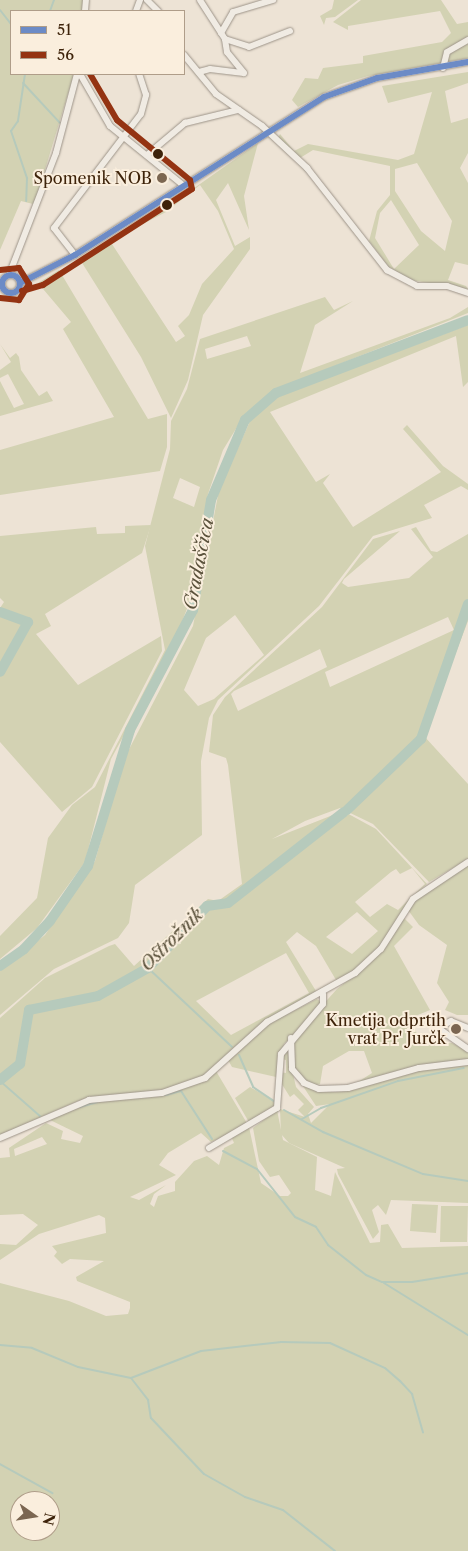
<!DOCTYPE html>
<meta charset="utf-8">
<style>
body{margin:0}
#map{position:relative;width:468px;height:1551px;overflow:hidden;background:#ede3d5;font-family:"Libre Caslon Text",serif}
div>[style]{position:absolute}
[style*='--x']{left:calc(var(--x)*1px);top:calc(var(--y)*1px);width:calc(var(--w)*1px);rotate:calc(var(--a)*1deg)}
.green>*{inset:0;background:#d3d2b3}
.stream>*{height:2px;margin:-1px;padding:0 1px;transform-origin:1px;border-radius:1px;background:#b6cabc}
.river>*{height:10px;margin:-5px;padding:0 5px;transform-origin:5px;border-radius:5px;background:#b6cabc}
.roads{filter:drop-shadow(0 0 1px #9d9489) drop-shadow(0 0 1px #9d9489)}
.minor>*{height:6px;margin:-3px;padding:0 3px;transform-origin:3px;border-radius:3px;background:#f0ebe3}
.minor>.ring{margin:-3px;padding:0;box-sizing:content-box;background:none;border:6px solid #f0ebe3;border-radius:50%}
.bus-1>*{height:6px;margin:-3px;padding:0 3px;transform-origin:3px;border-radius:3px;background:#6c8bc6}
.bus-1>.ring{margin:-3px;padding:0;box-sizing:content-box;background:none;border:6px solid #6c8bc6;border-radius:50%}
.bus-2>*{height:6px;margin:-3px;padding:0 3px;transform-origin:3px;border-radius:3px;background:#943312}
.dots>*{width:14px;height:14px;translate:-50% -50%;box-sizing:border-box;border:2px solid #faeedd;border-radius:50%}
span{translate:-50% -50%;white-space:nowrap;text-align:center;line-height:1.15;-webkit-text-stroke:4px #faeedd;paint-order:stroke}
.poi-label{font-size:16px;color:#3e230a}
.right{translate:-100% -50%;text-align:right}
.water-label{font-size:18px;color:#5b523c;font-style:italic}
.legend{position:absolute;left:10px;top:10px;width:175px;height:65px;box-sizing:border-box;background:#faeedd;border:1px solid #af9d89;margin:0;padding:6px 9px;list-style:none;font-size:15px;color:#3e230a}
.legend li{display:flex;align-items:center;gap:10px;height:25px}
.legend b{width:25px;border:1px solid #af9d89}
.north{position:absolute;left:10px;top:1491px;width:50px;height:50px;box-sizing:border-box;background:#faeedd;border:1px solid #af9d89;border-radius:50%;rotate:103deg;font-size:14px;font-weight:700;line-height:20px;text-align:center;color:#3e230a}
.north::after{content:'';display:block;margin:auto;width:18px;height:22px;background:#7b6651;clip-path:polygon(50% 0,100% 100%,50% 72%,0 100%)}
</style>
<div id="map">
<div class="green">
<div style="clip-path:polygon(0 0,83px 0,83px 11px,11px 11px,11px 74px,74px 74px,37px 196px,33px 204px,21px 201px,0 250px)"></div>
<div style="clip-path:polygon(334px 0,358px 0,335px 17px,326px 18px,324px 25px,320px 16px,332px 9px)"></div>
<div style="clip-path:polygon(361px 0,441px 0,457px 24px,468px 22px,468px 58px,368px 76px,338px 85px,298px 107px,292px 100px,305px 78px,318px 79px,323px 68px,363px 63px,363px 56px,442px 42px,451px 33px,440px 11px,348px 26px,348px 30px,333px 22px)"></div>
<div style="clip-path:polygon(evenodd,468px 72px,468px 83px,445px 91px,451px 123px,468px 118px,468px 153px,460px 168px,468px 183px,468px 265px,455px 262px,448px 280px,466px 286px,468px 289px,410px 280px,388px 266px,369px 241px,377px 211px,390px 195px,390px 166px,313px 150px,300px 158px,278px 138px,280px 134px,294px 151px,308px 144px,398px 160px,414px 154px,432px 92px,388px 103px,382px 86px,468px 72px,417px 163px,452px 221px,445px 251px,421px 231px,395px 191px,395px 169px,417px 163px,468px 72px,391px 200px,419px 245px,394px 269px,375px 238px,380px 213px,391px 200px)"></div>
<div style="clip-path:polygon(evenodd,258px 143px,244px 196px,249px 230px,228px 183px,216px 200px,235px 246px,250px 237px,250px 249px,203px 315px,188px 380px,171px 418px,141px 357px,79px 258px,173px 203px,258px 143px,200px 185px,218px 211px,234px 249px,202px 284px,189px 315px,178px 326px,185px 336px,176px 342px,110px 241px,166px 212px,200px 185px)"></div>
<div style="clip-path:polygon(59px 270px,148px 419px,167px 414px,167px 447px,160px 471px,0 495px,0 450px,114px 417px,63px 329px,71px 322px,38px 283px)"></div>
<div style="clip-path:polygon(evenodd,325px 297px,334px 310px,353px 301px,315px 325px,300px 373px,450px 318px,468px 307px,468px 313px,279px 388px,245px 414px,223px 450px,208px 494px,188px 606px,173px 645px,111px 759px,85px 862px,37px 928px,0 959px,0 936px,37px 898px,48px 838px,72px 805px,95px 787px,165px 650px,145px 546px,170px 449px,171px 421px,187px 389px,200px 339px,325px 297px,247px 336px,251px 346px,207px 359px,205px 349px,247px 336px,325px 297px,180px 478px,200px 487px,194px 507px,173px 498px,180px 478px)"></div>
<div style="clip-path:polygon(evenodd,468px 325px,468px 382px,463px 387px,456px 336px,270px 412px,316px 482px,330px 474px,323px 483px,353px 527px,441px 472px,403px 429px,407px 425px,443px 466px,468px 484px,468px 490px,461px 486px,424px 505px,432px 518px,373px 536px,319px 606px,218px 700px,209px 718px,201px 761px,202px 835px,135px 885px,129px 923px,118px 938px,54px 969px,0 1015px,0 971px,45px 935px,95px 861px,124px 759px,193px 626px,219px 490px,251px 419px,279px 396px,468px 325px,235px 615px,264px 655px,214px 699px,198px 706px,184px 690px,206px 638px,235px 615px)"></div>
<div style="clip-path:polygon(0 344px,10px 358px,16px 353px,19px 357px,21px 370px,39px 396px,47px 391px,53px 401px,0 416px,0 381px,14px 408px,24px 404px,8px 374px,0 378px,0 370px,11px 362px)"></div>
<div style="clip-path:polygon(151px 525px,142px 553px,45px 614px,51px 626px,36px 634px,78px 685px,161px 636px,162px 651px,92px 787px,62px 812px,0 742px,0 608px,4px 602px,0 598px,0 536px,96px 527px,97px 534px,125px 533px,125px 526px)"></div>
<div style="clip-path:polygon(evenodd,416px 527px,431px 551px,437px 552px,468px 534px,468px 621px,424px 736px,468px 784px,468px 859px,429px 882px,373px 824px,340px 808px,305px 821px,272px 839px,343px 811px,376px 829px,427px 884px,410px 899px,378px 950px,358px 968px,281px 1012px,208px 1074px,180px 1087px,78px 1101px,0 1135px,0 1018px,45px 978px,109px 946px,115px 944px,134px 966px,208px 899px,218px 901px,242px 884px,228px 765px,226px 758px,209px 752px,213px 715px,225px 697px,322px 607px,373px 539px,400px 531px,344px 579px,342px 583px,348px 587px,409px 578px,433px 557px,411px 529px,416px 527px,448px 617px,454px 630px,330px 687px,325px 672px,448px 617px,416px 527px,320px 649px,327px 667px,238px 711px,231px 694px,234px 691px,320px 649px,416px 527px,412px 868px,425px 884px,398px 910px,387px 904px,370px 917px,355px 902px,391px 872px,396px 869px,400px 874px,412px 868px,416px 527px,357px 912px,378px 931px,352px 954px,326px 937px,357px 912px,416px 527px,297px 932px,316px 946px,336px 980px,316px 991px,286px 942px,297px 932px,416px 527px,286px 953px,309px 993px,231px 1035px,196px 1001px,286px 953px)"></div>
<div style="clip-path:polygon(468px 865px,468px 1015px,457px 1015px,445px 1010px,449px 1002px,437px 983px,447px 945px,419px 925px,408px 910px,421px 894px)"></div>
<div style="clip-path:polygon(403px 917px,413px 927px,394px 946px,430px 1010px,413px 1017px,419px 1045px,452px 1043px,468px 1051px,468px 1060px,428px 1064px,350px 1087px,372px 1073px,364px 1051px,349px 1051px,323px 1066px,320px 1084px,313px 1086px,298px 1075px,292px 1063px,293px 1038px,337px 989px,366px 966px)"></div>
<div style="clip-path:polygon(317px 999px,321px 1002px,317px 1010px,284px 1044px,276px 1077px,232px 1067px,228px 1060px,262px 1027px)"></div>
<div style="clip-path:polygon(287px 1048px,296px 1087px,314px 1107px,308px 1114px,311px 1123px,330px 1104px,316px 1106px,299px 1080px,335px 1092px,354px 1090px,426px 1068px,468px 1064px,468px 1203px,391px 1200px,386px 1215px,378px 1205px,372px 1210px,379px 1232px,373px 1239px,338px 1174px,337px 1169px,345px 1168px,289px 1143px,281px 1134px,280px 1109px,305px 1117px,298px 1110px,304px 1104px,294px 1094px,290px 1097px,278px 1078px,278px 1072px,286px 1073px,286px 1060px,281px 1059px)"></div>
<div style="clip-path:polygon(evenodd,216px 1071px,248px 1125px,211px 1142px,201px 1133px,168px 1153px,159px 1165px,176px 1175px,130px 1197px,139px 1200px,166px 1185px,154px 1194px,150px 1204px,154px 1207px,158px 1196px,175px 1191px,175px 1182px,194px 1161px,207px 1156px,219px 1165px,224px 1148px,234px 1143px,231px 1136px,249px 1127px,261px 1183px,280px 1196px,288px 1196px,291px 1193px,279px 1175px,270px 1177px,259px 1161px,253px 1128px,277px 1110px,283px 1140px,317px 1157px,315px 1190px,331px 1196px,335px 1172px,370px 1243px,380px 1242px,381px 1225px,388px 1224px,402px 1248px,468px 1246px,468px 1551px,0 1551px,0 1283px,69px 1301px,106px 1316px,128px 1314px,130px 1308px,130px 1302px,77px 1281px,76px 1277px,104px 1261px,70px 1259px,62px 1264px,54px 1256px,57px 1252px,52px 1246px,106px 1233px,105px 1218px,99px 1215px,39px 1234px,0 1260px,0 1244px,16px 1245px,38px 1225px,23px 1214px,0 1215px,0 1158px,10px 1157px,9px 1148px,46px 1123px,63px 1131px,61px 1139px,80px 1143px,83px 1136px,48px 1119px,88px 1103px,150px 1096px,216px 1071px,42px 1137px,47px 1144px,15px 1156px,14px 1149px,42px 1137px,216px 1071px,20px 1501px,50px 1501px,50px 1531px,20px 1531px,20px 1501px)"></div>
<div style="clip-path:polygon(250px 1087px,277px 1103px,250px 1124px,235px 1098px)"></div>
<div style="clip-path:polygon(412px 1204px,438px 1205px,436px 1233px,410px 1231px)"></div>
<div style="clip-path:polygon(441px 1206px,468px 1206px,467px 1242px,440px 1242px)"></div>
</div>
<div class="stream">
<div style="--x:0;--y:10;--w:18;--a:52"></div>
<div style="--x:50;--y:11;--w:12;--a:-70"></div>
<div style="--x:11;--y:42;--w:5;--a:90"></div>
<div style="--x:25;--y:74;--w:48;--a:98.5"></div>
<div style="--x:18;--y:121;--w:12;--a:125"></div>
<div style="--x:11;--y:131;--w:50;--a:71.2"></div>
<div style="--x:27;--y:178;--w:23;--a:92"></div>
<div style="--x:23;--y:83;--w:54;--a:47.2"></div>
<div style="--x:148;--y:968;--w:115;--a:43.2"></div>
<div style="--x:239;--y:1055;--w:35;--a:66"></div>
<div style="--x:253;--y:1087;--w:27;--a:34"></div>
<div style="--x:0;--y:1081;--w:53;--a:41.2"></div>
<div style="--x:166;--y:1095;--w:16;--a:-15"></div>
<div style="--x:181;--y:1091;--w:57;--a:57.1"></div>
<div style="--x:80;--y:1107;--w:18;--a:-16"></div>
<div style="--x:284;--y:1110;--w:45;--a:29.4"></div>
<div style="--x:323;--y:1132;--w:108;--a:22.8"></div>
<div style="--x:423;--y:1174;--w:46;--a:8.8"></div>
<div style="--x:302;--y:1119;--w:22;--a:-30"></div>
<div style="--x:321;--y:1108;--w:82;--a:-19.3"></div>
<div style="--x:398;--y:1081;--w:67;--a:-11.1"></div>
<div style="--x:223;--y:1151;--w:38;--a:28"></div>
<div style="--x:257;--y:1169;--w:61;--a:51.6"></div>
<div style="--x:295;--y:1217;--w:23;--a:25"></div>
<div style="--x:316;--y:1227;--w:22;--a:56"></div>
<div style="--x:328;--y:1245;--w:48;--a:38.3"></div>
<div style="--x:366;--y:1275;--w:17;--a:24"></div>
<div style="--x:382;--y:1282;--w:30;--a:0"></div>
<div style="--x:412;--y:1282;--w:57;--a:-9.1"></div>
<div style="--x:384;--y:1283;--w:99;--a:31.8"></div>
<div style="--x:0;--y:1345;--w:32;--a:5"></div>
<div style="--x:32;--y:1348;--w:50;--a:22.4"></div>
<div style="--x:78;--y:1367;--w:54;--a:11.7"></div>
<div style="--x:131;--y:1378;--w:75;--a:-21.1"></div>
<div style="--x:201;--y:1351;--w:81;--a:-6.4"></div>
<div style="--x:281;--y:1342;--w:49;--a:1.2"></div>
<div style="--x:330;--y:1343;--w:60;--a:24.4"></div>
<div style="--x:385;--y:1368;--w:20;--a:41"></div>
<div style="--x:400;--y:1381;--w:18;--a:47"></div>
<div style="--x:412;--y:1394;--w:40;--a:74"></div>
<div style="--x:131;--y:1378;--w:28;--a:52"></div>
<div style="--x:148;--y:1400;--w:18;--a:81"></div>
<div style="--x:151;--y:1418;--w:77;--a:46.6"></div>
<div style="--x:204;--y:1474;--w:47;--a:29.3"></div>
<div style="--x:245;--y:1497;--w:40;--a:18.9"></div>
<div style="--x:283;--y:1510;--w:66;--a:38.3"></div>
<div style="--x:0;--y:1464;--w:60;--a:29.1"></div>
</div>
<div class="river">
<div style="--x:0;--y:612;--w:30;--a:20"></div>
<div style="--x:28;--y:622;--w:57;--a:119.2"></div>
<div style="--x:347;--y:810;--w:103;--a:-43.8"></div>
<div style="--x:421;--y:739;--w:143;--a:-70.8"></div>
<div style="--x:0;--y:966;--w:29;--a:-35"></div>
<div style="--x:24;--y:949;--w:38;--a:-47"></div>
<div style="--x:50;--y:921;--w:67;--a:-55.4"></div>
<div style="--x:88;--y:866;--w:142;--a:-72.8"></div>
<div style="--x:130;--y:730;--w:136;--a:-62.3"></div>
<div style="--x:193;--y:610;--w:111;--a:-80.7"></div>
<div style="--x:211;--y:500;--w:87;--a:-67"></div>
<div style="--x:245;--y:420;--w:41;--a:-41.1"></div>
<div style="--x:276;--y:393;--w:205;--a:-20.8"></div>
<div style="--x:0;--y:1080;--w:26;--a:-39"></div>
<div style="--x:20;--y:1064;--w:55;--a:-80.5"></div>
<div style="--x:29;--y:1010;--w:70;--a:-11.5"></div>
<div style="--x:98;--y:996;--w:57;--a:-29.2"></div>
<div style="--x:148;--y:968;--w:86;--a:-46.4"></div>
<div style="--x:207;--y:906;--w:21;--a:-8"></div>
<div style="--x:228;--y:903;--w:147;--a:-38.1"></div>
</div>
<div class="roads">
<div class="minor">
<div style="--x:147;--y:0;--w:16;--a:45"></div>
<div style="--x:85;--y:11;--w:11;--a:-85"></div>
<div style="--x:136;--y:11;--w:12;--a:-70"></div>
<div style="--x:221;--y:33;--w:24;--a:-60"></div>
<div style="--x:233;--y:12;--w:42;--a:-16.7"></div>
<div style="--x:225;--y:39;--w:25;--a:18"></div>
<div style="--x:249;--y:47;--w:44;--a:-21.3"></div>
<div style="--x:184;--y:55;--w:50;--a:50.6"></div>
<div style="--x:216;--y:94;--w:56;--a:34.8"></div>
<div style="--x:262;--y:126;--w:62;--a:43"></div>
<div style="--x:307;--y:168;--w:130;--a:51.9"></div>
<div style="--x:387;--y:270;--w:34;--a:28"></div>
<div style="--x:417;--y:286;--w:30;--a:0"></div>
<div style="--x:447;--y:286;--w:22;--a:18"></div>
<div style="--x:443;--y:68;--w:16;--a:-76"></div>
<div style="--x:447;--y:52;--w:24;--a:-30"></div>
<div style="--x:199;--y:72;--w:11;--a:-15"></div>
<div style="--x:210;--y:69;--w:34;--a:7"></div>
<div style="--x:244;--y:73;--w:27;--a:-129"></div>
<div style="--x:227;--y:52;--w:13;--a:-99"></div>
<div style="--x:225;--y:39;--w:46;--a:-122.7"></div>
<div style="--x:80;--y:74;--w:60;--a:60"></div>
<div style="--x:110;--y:126;--w:95;--a:39"></div>
<div style="--x:147;--y:155;--w:50;--a:-40.1"></div>
<div style="--x:185;--y:123;--w:55;--a:-13.8"></div>
<div style="--x:75;--y:255;--w:34;--a:-128"></div>
<div style="--x:54;--y:228;--w:143;--a:-52.7"></div>
<div style="--x:141;--y:114;--w:20;--a:-75"></div>
<div style="--x:146;--y:95;--w:22;--a:-108"></div>
<div class="ring" style="left:2px;top:275px;width:12px;height:12px"></div>
<div style="--x:9;--y:275;--w:131;--a:-68.9"></div>
<div style="--x:56;--y:153;--w:82;--a:-75.1"></div>
<div style="--x:20;--y:283;--w:62;--a:-27"></div>
<div style="--x:75;--y:255;--w:295;--a:-32.4"></div>
<div style="--x:324;--y:97;--w:56;--a:-19.7"></div>
<div style="--x:377;--y:78;--w:92;--a:-10"></div>
<div style="--x:468;--y:1028;--w:18;--a:-158"></div>
<div style="--x:451;--y:1021;--w:15;--a:152"></div>
<div style="--x:438;--y:1028;--w:37;--a:35"></div>
<div style="--x:291;--y:1038;--w:31;--a:88"></div>
<div style="--x:292;--y:1069;--w:18;--a:49"></div>
<div style="--x:304;--y:1083;--w:16;--a:22"></div>
<div style="--x:319;--y:1089;--w:29;--a:-2"></div>
<div style="--x:348;--y:1088;--w:74;--a:-15.7"></div>
<div style="--x:419;--y:1068;--w:49;--a:-7"></div>
<div style="--x:0;--y:1138;--w:97;--a:-23.1"></div>
<div style="--x:89;--y:1100;--w:73;--a:-5.5"></div>
<div style="--x:162;--y:1093;--w:46;--a:-19.2"></div>
<div style="--x:205;--y:1078;--w:84;--a:-42.1"></div>
<div style="--x:267;--y:1022;--w:101;--a:-29.1"></div>
<div style="--x:355;--y:973;--w:35;--a:-43"></div>
<div style="--x:381;--y:949;--w:59;--a:-57.4"></div>
<div style="--x:413;--y:899;--w:66;--a:-33.9"></div>
<div style="--x:209;--y:1148;--w:79;--a:-30.5"></div>
<div style="--x:277;--y:1108;--w:54;--a:-85.8"></div>
<div style="--x:281;--y:1054;--w:65;--a:-50"></div>
<div style="--x:323;--y:1004;--w:10;--a:-90"></div>
</div>
</div>
<div class="bus-1">
<div class="ring" style="left:2px;top:275px;width:12px;height:12px"></div>
<div style="--x:20;--y:283;--w:62;--a:-27"></div>
<div style="--x:75;--y:255;--w:295;--a:-32.4"></div>
<div style="--x:324;--y:97;--w:56;--a:-19.7"></div>
<div style="--x:377;--y:78;--w:92;--a:-10"></div>
</div>
<div class="bus-2">
<div style="--x:0;--y:270;--w:19;--a:-6"></div>
<div style="--x:19;--y:268;--w:19;--a:58"></div>
<div style="--x:29;--y:284;--w:19;--a:122"></div>
<div style="--x:19;--y:300;--w:19;--a:-174"></div>
<div style="--x:22;--y:291;--w:22;--a:-16"></div>
<div style="--x:43;--y:285;--w:177;--a:-32.8"></div>
<div style="--x:192;--y:189;--w:9;--a:-103"></div>
<div style="--x:190;--y:180;--w:94;--a:-140.6"></div>
<div style="--x:117;--y:120;--w:53;--a:-120.4"></div>
</div>
<div class="dots">
<div style="left:158px;top:154px;background:#3e230a"></div>
<div style="left:162px;top:178px;background:#7b6651"></div>
<div style="left:167px;top:205px;background:#3e230a"></div>
<div style="left:456px;top:1029px;background:#7b6651"></div>
</div>
<div class="poi-label">
<span class="right" style="left:152px;top:178px">Spomenik NOB</span>
<span class="right" style="left:446px;top:1029px">Kmetija odprtih<br>vrat Pr' Jurčk</span>
</div>
<div class="water-label">
<span style="left:199px;top:564px;rotate:-79deg">Gradaščica</span>
<span style="left:172px;top:940px;rotate:-45deg">Ostrožnik</span>
</div>
<ul class="legend">
<li><b style="height:6px;background:#6c8bc6"></b>51</li>
<li><b style="height:6px;background:#943312"></b>56</li>
</ul>
<div class="north">N</div>
</div>
